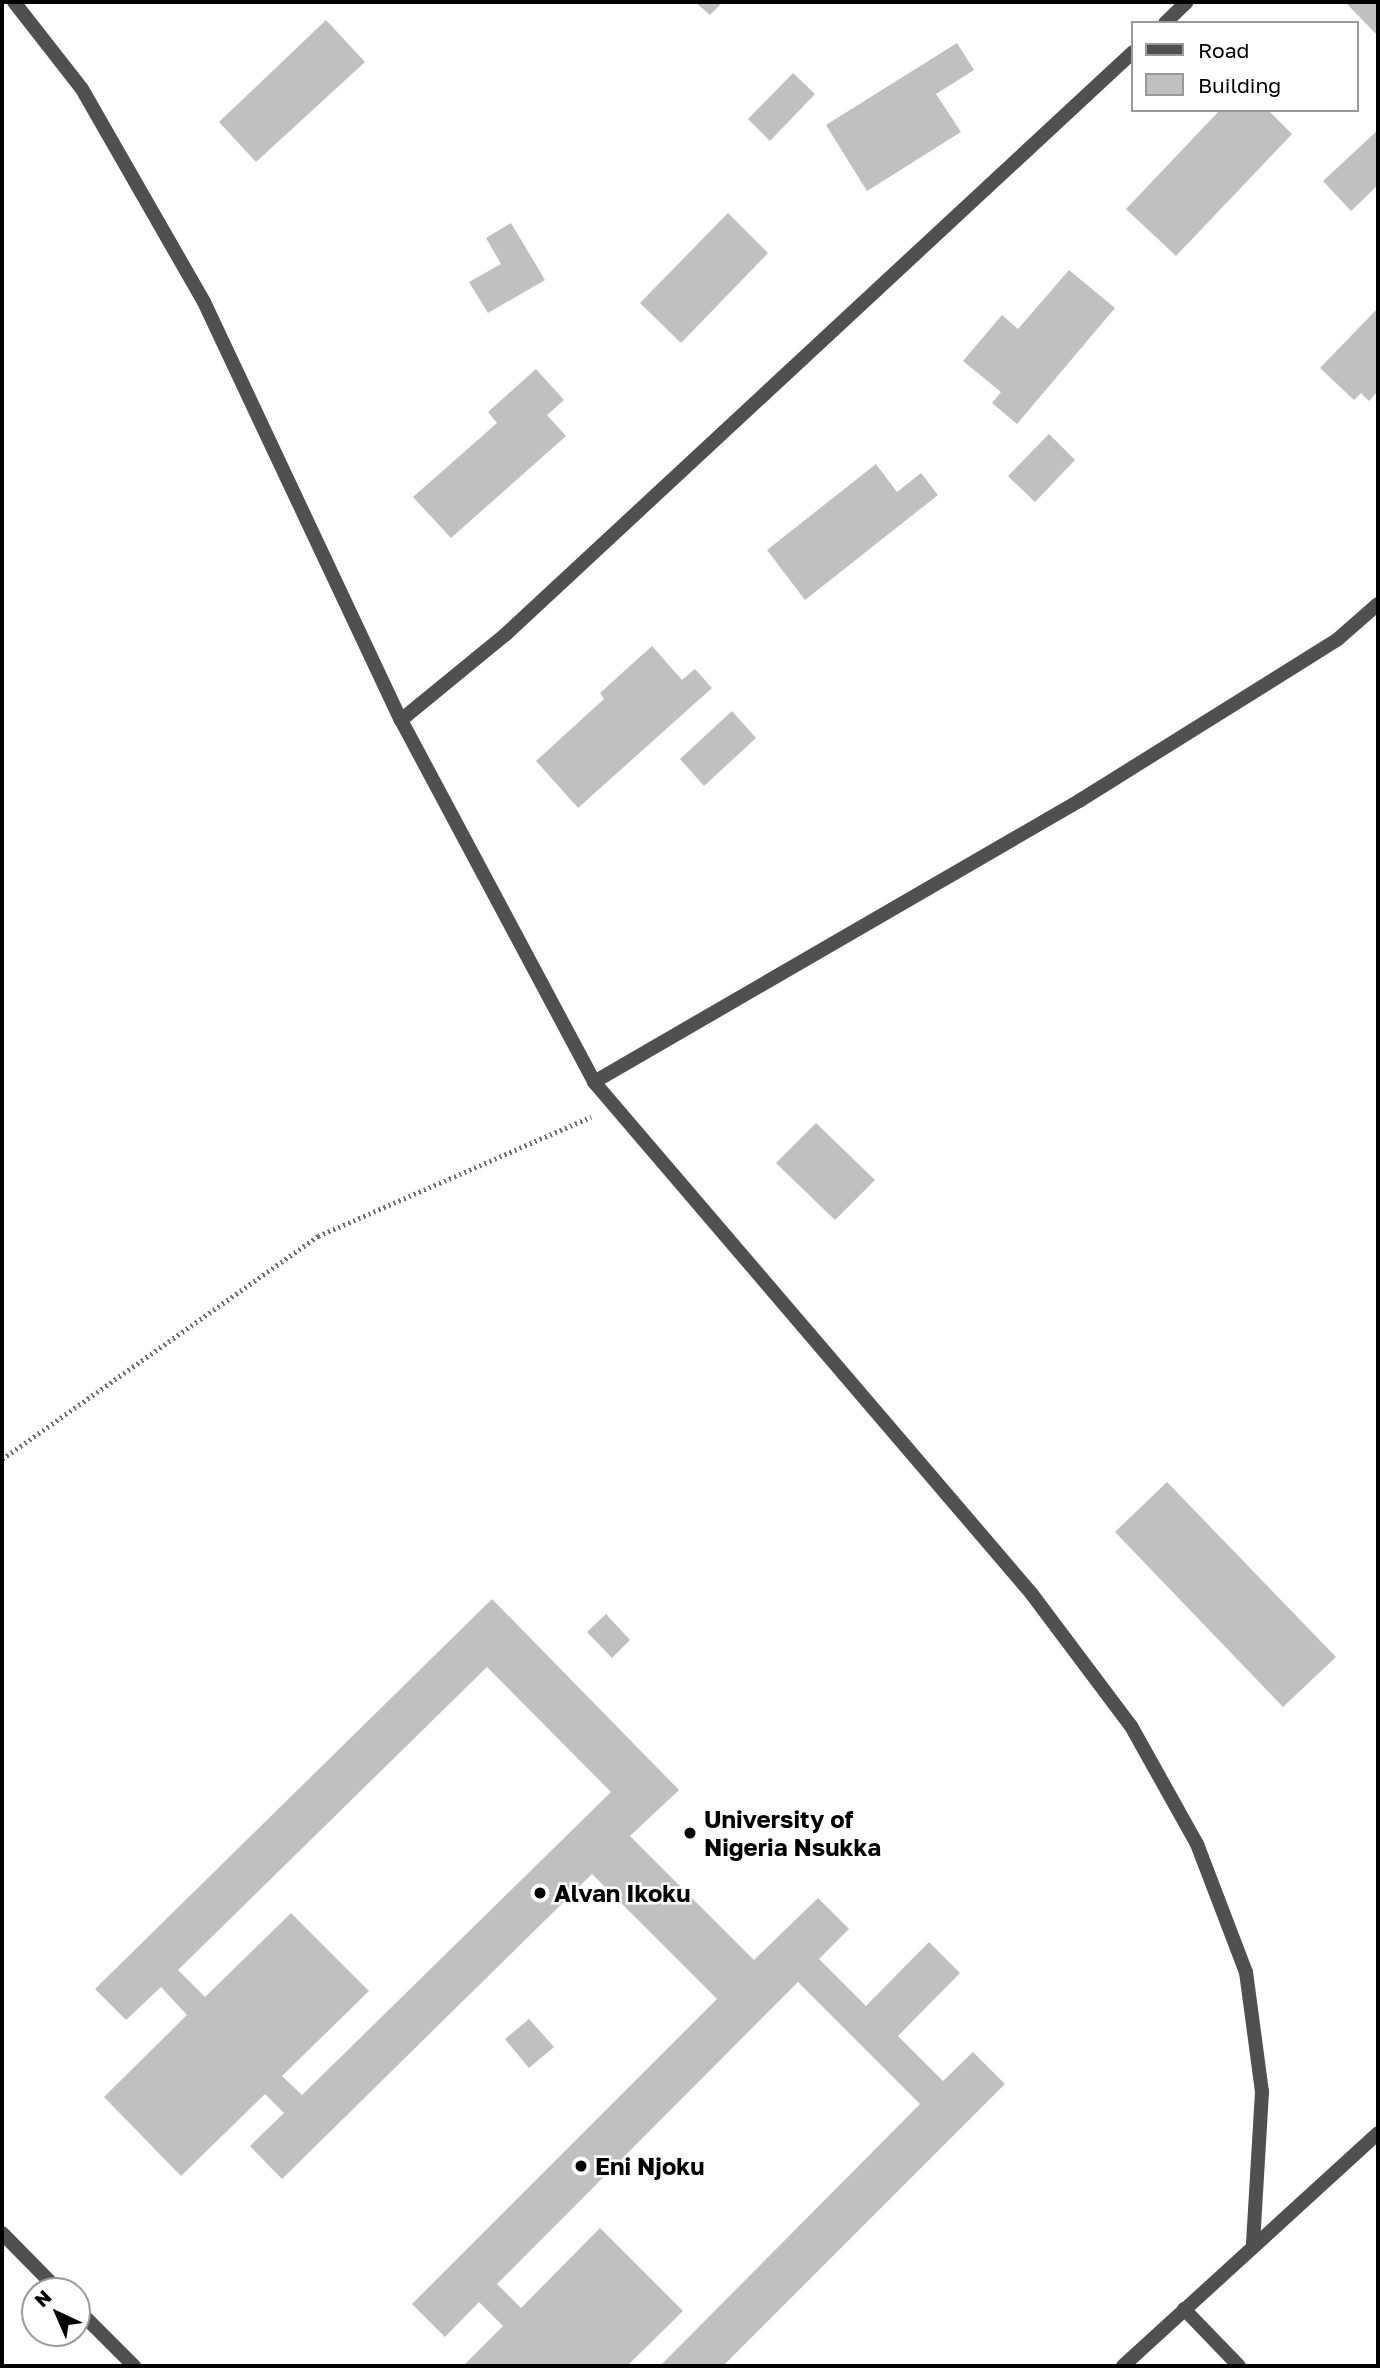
<!DOCTYPE html>
<style>
body{margin:0}
#map{position:relative;width:1380px;height:2368px;overflow:hidden;background:#fff;font-family:"Golos Text",sans-serif}
div>[style]{position:absolute}
[style*='--x']{left:calc(var(--x)*1px);top:calc(var(--y)*1px);width:calc(var(--w)*1px);rotate:calc(var(--a)*1deg)}
.building>*{inset:0;background:#c0c0c0}
.path>*{height:4.5px;margin-top:-2.25px;transform-origin:0;background:repeating-linear-gradient(90deg,#727272 0 2px,transparent 0 5.5px)}
.lane>*{height:14px;margin:-7px;padding:0 7px;transform-origin:7px;border-radius:7px;background:#505050}
.street>*{height:14px;margin:-7px;padding:0 7px;transform-origin:7px;border-radius:7px;background:#505050}
.dots>*{width:19px;height:19px;translate:-50% -50%;box-sizing:border-box;border:4px solid #fff;border-radius:50%}
span{translate:-50% -50%;white-space:nowrap;text-align:center;line-height:1.15;-webkit-text-stroke:5px #fff;paint-order:stroke}
.poi-label{font-size:24px;color:#000;font-weight:700}
.left{translate:0 -50%;text-align:left}
.frame{position:absolute;inset:0;border:4px solid #000;pointer-events:none}
.legend{position:absolute;left:1131px;top:21px;width:228px;height:91px;box-sizing:border-box;background:#fff;border:2px solid #999;margin:0;padding:9px 12px;list-style:none;font-size:21px;color:#000}
.legend li{display:flex;align-items:center;gap:14px;height:35px}
.legend b{width:35px;border:2px solid #999}
.north{position:absolute;left:21px;top:2277px;width:70px;height:70px;box-sizing:border-box;background:#fff;border:2px solid #999;border-radius:50%;rotate:316deg;font-size:19px;font-weight:700;line-height:28px;text-align:center;color:#000}
.north::after{content:'';display:block;margin:auto;width:24px;height:32px;background:#000;clip-path:polygon(50% 0,100% 100%,50% 72%,0 100%)}
</style>
<div id="map">
<div class="building">
<div style="clip-path:polygon(695px 2px,723px 2px,710px 15px)"></div>
<div style="clip-path:polygon(1345px 2px,1378px 2px,1378px 36px)"></div>
<div style="clip-path:polygon(326px 20px,365px 62px,256px 162px,219px 122px)"></div>
<div style="clip-path:polygon(957px 43px,974px 70px,936px 94px,961px 132px,867px 191px,826px 125px)"></div>
<div style="clip-path:polygon(793px 73px,815px 94px,770px 141px,748px 119px)"></div>
<div style="clip-path:polygon(1220px 110px,1268px 110px,1292px 134px,1176px 256px,1126px 209px)"></div>
<div style="clip-path:polygon(1378px 130px,1378px 185px,1351px 211px,1323px 181px)"></div>
<div style="clip-path:polygon(728px 213px,768px 253px,681px 343px,640px 303px)"></div>
<div style="clip-path:polygon(511px 223px,545px 280px,488px 313px,469px 282px,501px 264px,486px 238px)"></div>
<div style="clip-path:polygon(1069px 270px,1115px 308px,1017px 424px,992px 403px,1001px 392px,963px 361px,1002px 315px,1018px 329px)"></div>
<div style="clip-path:polygon(1378px 308px,1378px 391px,1369px 401px,1361px 393px,1354px 400px,1320px 368px)"></div>
<div style="clip-path:polygon(536px 369px,564px 400px,547px 415px,566px 436px,451px 538px,413px 497px,497px 423px,488px 412px)"></div>
<div style="clip-path:polygon(1049px 434px,1075px 460px,1035px 502px,1008px 476px)"></div>
<div style="clip-path:polygon(876px 464px,897px 492px,921px 473px,938px 495px,805px 600px,767px 550px)"></div>
<div style="clip-path:polygon(652px 646px,682px 680px,695px 669px,712px 688px,578px 808px,536px 761px,604px 699px,600px 693px)"></div>
<div style="clip-path:polygon(732px 711px,756px 738px,704px 786px,680px 759px)"></div>
<div style="clip-path:polygon(816px 1123px,875px 1180px,835px 1220px,776px 1163px)"></div>
<div style="clip-path:polygon(1167px 1482px,1336px 1657px,1283px 1707px,1115px 1532px)"></div>
<div style="clip-path:polygon(evenodd,492px 1599px,679px 1790px,630px 1836px,754px 1960px,818px 1898px,849px 1929px,819px 1959px,866px 2006px,929px 1942px,960px 1973px,898px 2036px,943px 2081px,973px 2052px,1005px 2084px,723px 2366px,660px 2366px,920px 2104px,798px 1982px,497px 2284px,521px 2308px,600px 2228px,683px 2311px,627px 2366px,463px 2366px,503px 2326px,479px 2302px,445px 2337px,412px 2304px,717px 1999px,592px 1874px,282px 2179px,250px 2146px,284px 2113px,265px 2094px,181px 2176px,104px 2097px,187px 2015px,161px 1987px,126px 2020px,95px 1989px,492px 1599px,487px 1667px,611px 1792px,302px 2095px,282px 2076px,369px 1991px,291px 1913px,205px 1997px,178px 1970px,487px 1667px)"></div>
<div style="clip-path:polygon(606px 1614px,630px 1640px,612px 1658px,587px 1632px)"></div>
<div style="clip-path:polygon(529px 2019px,554px 2047px,529px 2068px,505px 2039px)"></div>
</div>
<div class="path">
<div style="--x:2;--y:1459;--w:387;--a:-35.2"></div>
<div style="--x:318;--y:1236;--w:298;--a:-23.6"></div>
</div>
<div class="lane">
<div style="--x:2;--y:2233;--w:81;--a:45.5"></div>
<div style="--x:77;--y:2309;--w:81;--a:45"></div>
</div>
<div class="street">
<div style="--x:14;--y:2;--w:110;--a:52"></div>
<div style="--x:82;--y:89;--w:245;--a:60.2"></div>
<div style="--x:204;--y:302;--w:462;--a:64.8"></div>
<div style="--x:401;--y:720;--w:410;--a:61.9"></div>
<div style="--x:594;--y:1082;--w:672;--a:49.46"></div>
<div style="--x:1031;--y:1593;--w:166;--a:53.1"></div>
<div style="--x:1131;--y:1726;--w:135;--a:60.8"></div>
<div style="--x:1197;--y:1844;--w:137;--a:69.1"></div>
<div style="--x:1246;--y:1972;--w:121;--a:82.4"></div>
<div style="--x:1262;--y:2092;--w:152;--a:93.4"></div>
<div style="--x:1165;--y:23;--w:30;--a:-44"></div>
<div style="--x:401;--y:720;--w:136;--a:-39.3"></div>
<div style="--x:506;--y:634;--w:855;--a:-42.87"></div>
<div style="--x:594;--y:1082;--w:561;--a:-30.09"></div>
<div style="--x:1079;--y:801;--w:305;--a:-32"></div>
<div style="--x:1338;--y:639;--w:53;--a:-41.2"></div>
<div style="--x:1184;--y:2309;--w:79;--a:46"></div>
<div style="--x:1123;--y:2366;--w:345;--a:-42.4"></div>
</div>
<div class="dots">
<div style="left:690px;top:1833px;background:#000"></div>
<div style="left:540px;top:1893px;background:#000"></div>
<div style="left:581px;top:2166px;background:#000"></div>
</div>
<div class="poi-label">
<span class="left" style="left:704px;top:1833px">University of<br>Nigeria Nsukka</span>
<span class="left" style="left:554px;top:1893px">Alvan Ikoku</span>
<span class="left" style="left:595px;top:2166px">Eni Njoku</span>
</div>
<div class="frame"></div>
<ul class="legend">
<li><b style="height:9px;background:#505050"></b>Road</li>
<li><b style="height:19px;background:#c0c0c0"></b>Building</li>
</ul>
<div class="north">N</div>
</div>
